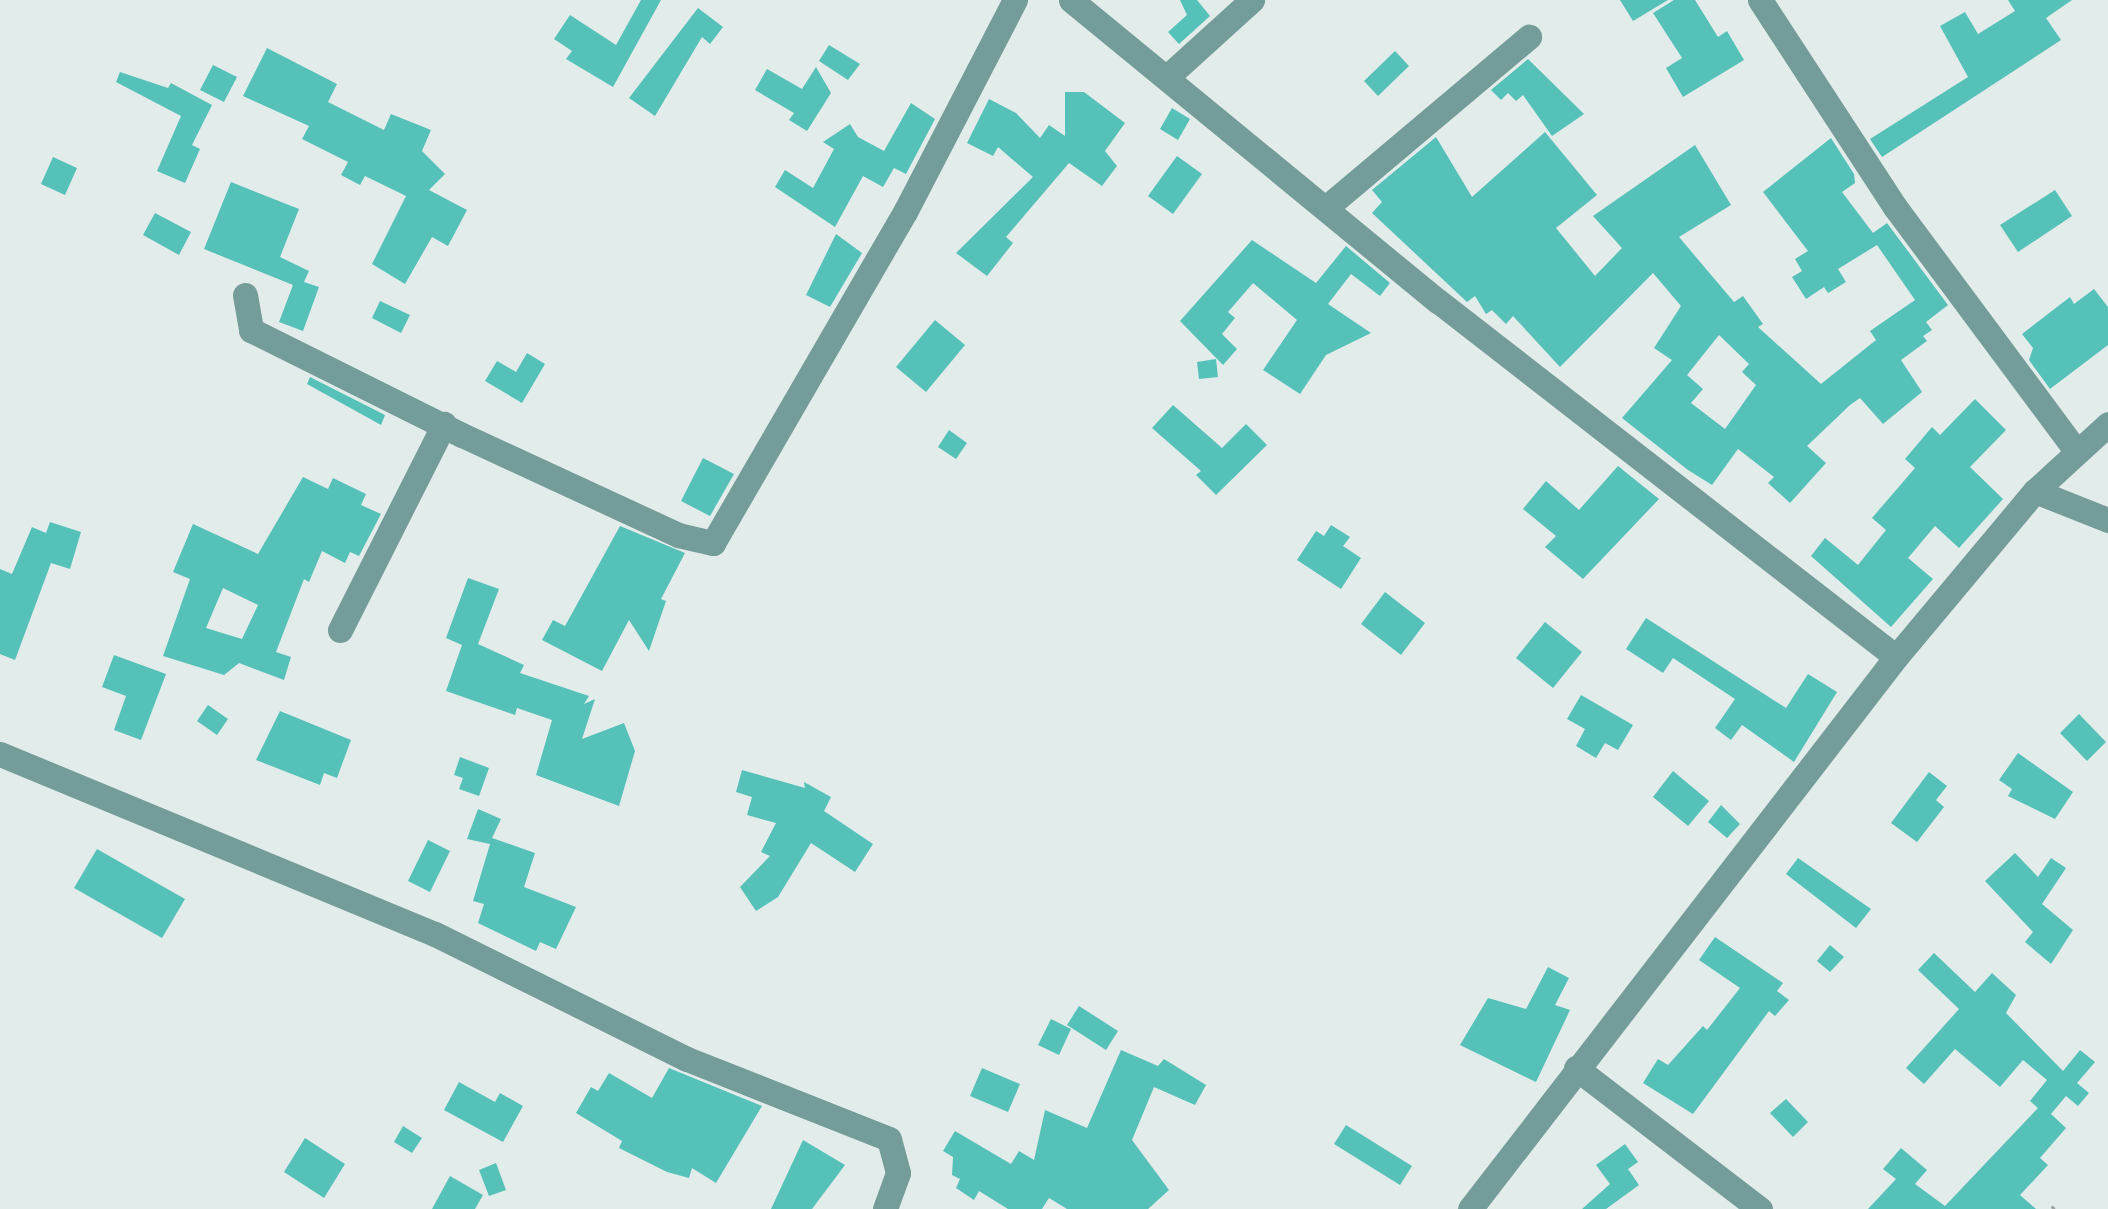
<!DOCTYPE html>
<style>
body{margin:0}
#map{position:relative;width:2108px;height:1209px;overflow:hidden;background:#e2eceb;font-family:"Fira Sans Condensed",sans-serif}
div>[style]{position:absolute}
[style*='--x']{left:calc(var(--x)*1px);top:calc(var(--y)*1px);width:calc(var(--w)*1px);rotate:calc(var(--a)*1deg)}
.building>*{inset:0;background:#56c1b8}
.path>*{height:4px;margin-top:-2px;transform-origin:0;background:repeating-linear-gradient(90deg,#9da4a3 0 5px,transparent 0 13px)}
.minor>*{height:25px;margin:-12.5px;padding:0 12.5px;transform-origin:12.5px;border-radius:12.5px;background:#749d99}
span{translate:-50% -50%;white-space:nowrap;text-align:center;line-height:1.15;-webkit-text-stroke:10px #e2eceb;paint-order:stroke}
</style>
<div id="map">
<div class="building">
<div style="clip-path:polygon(641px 0,661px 0,613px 87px,566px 59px,572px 51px,554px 39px,570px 15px,616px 45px)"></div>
<div style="clip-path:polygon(1180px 0,1197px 0,1210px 16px,1179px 44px,1168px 32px,1187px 15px)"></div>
<div style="clip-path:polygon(1620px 0,1668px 0,1633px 21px)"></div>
<div style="clip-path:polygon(1674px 0,1695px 0,1718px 37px,1727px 31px,1744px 60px,1683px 97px,1666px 68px,1682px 58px,1653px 13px)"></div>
<div style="clip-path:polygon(2008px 0,2072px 0,2046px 18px,2061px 40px,1882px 157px,1870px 139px,1968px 77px,1940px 26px,1965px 12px,1978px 34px,2015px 11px)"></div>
<div style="clip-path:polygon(698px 8px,723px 27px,710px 44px,702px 37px,655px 116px,629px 98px)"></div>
<div style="clip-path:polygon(829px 45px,860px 64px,848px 80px,819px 61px)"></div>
<div style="clip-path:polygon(267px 48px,337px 84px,328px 102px,384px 130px,391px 114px,431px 130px,422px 151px,445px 174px,429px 190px,467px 210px,448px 246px,432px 237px,405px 284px,372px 264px,406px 196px,365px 176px,360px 185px,341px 175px,348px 162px,302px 139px,309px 126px,243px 96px)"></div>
<div style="clip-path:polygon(1395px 51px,1409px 66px,1378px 96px,1364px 81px)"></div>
<div style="clip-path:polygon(1528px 59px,1584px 114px,1552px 136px,1523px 95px,1516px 101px,1508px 93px,1501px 100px,1491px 90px)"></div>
<div style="clip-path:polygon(213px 65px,237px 77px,224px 102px,200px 90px)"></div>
<div style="clip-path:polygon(816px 67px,831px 93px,807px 131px,789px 120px,794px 113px,755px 90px,767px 69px,802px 89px)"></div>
<div style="clip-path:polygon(120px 72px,168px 88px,171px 83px,212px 105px,192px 145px,200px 149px,185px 183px,157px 171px,181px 116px,116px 82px)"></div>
<div style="clip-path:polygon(1065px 92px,1084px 92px,1125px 123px,1105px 151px,1117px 166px,1102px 186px,1069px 163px,1006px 237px,1013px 243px,987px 276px,956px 253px,1033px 177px,998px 147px,993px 156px,967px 143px,989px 99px,1016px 113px,1040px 138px,1049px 125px,1065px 136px)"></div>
<div style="clip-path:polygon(911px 103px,935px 119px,906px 174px,894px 168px,883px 187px,863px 176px,835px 227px,775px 187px,785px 170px,813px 188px,834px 149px,823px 142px,850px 124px,858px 137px,884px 151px)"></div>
<div style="clip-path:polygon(1172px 108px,1190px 119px,1178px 140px,1160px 129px)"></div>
<div style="clip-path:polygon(evenodd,1545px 132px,1597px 195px,1556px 228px,1595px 276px,1622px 248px,1593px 216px,1695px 145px,1731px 205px,1679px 237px,1734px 302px,1743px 296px,1763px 324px,1758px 327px,1821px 384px,1876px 340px,1870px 331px,1915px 300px,1877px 245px,1838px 269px,1846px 282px,1828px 293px,1824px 287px,1806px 299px,1792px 277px,1802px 271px,1795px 259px,1808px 251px,1763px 192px,1831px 138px,1854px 174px,1855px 183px,1842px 192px,1873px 233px,1887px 223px,1948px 305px,1926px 322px,1932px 330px,1923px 336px,1927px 341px,1901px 360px,1922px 392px,1883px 424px,1860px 398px,1850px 405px,1807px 446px,1826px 463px,1790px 503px,1768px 483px,1774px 477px,1738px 449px,1712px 485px,1688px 470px,1622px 418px,1672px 360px,1654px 348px,1681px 306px,1653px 273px,1560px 367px,1513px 316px,1506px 324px,1492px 310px,1486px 314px,1475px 296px,1467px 302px,1372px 213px,1382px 202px,1372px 190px,1436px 137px,1472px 197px,1545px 132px,1719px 335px,1749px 364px,1742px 372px,1756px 385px,1725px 429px,1691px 403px,1703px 389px,1687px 375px,1719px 335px)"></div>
<div style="clip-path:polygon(1177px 156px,1202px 174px,1173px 214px,1148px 196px)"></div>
<div style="clip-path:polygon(53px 157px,77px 168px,65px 195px,41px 184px)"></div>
<div style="clip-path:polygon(231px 182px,299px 209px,280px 257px,309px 271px,304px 282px,319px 287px,303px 331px,279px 322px,293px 285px,204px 249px)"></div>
<div style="clip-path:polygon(2055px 190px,2072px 216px,2018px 252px,2000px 225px)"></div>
<div style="clip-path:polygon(155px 213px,191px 232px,179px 255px,143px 235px)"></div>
<div style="clip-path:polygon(836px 234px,862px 253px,830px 307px,806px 295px)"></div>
<div style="clip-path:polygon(1252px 240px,1316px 283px,1346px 246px,1390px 283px,1380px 296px,1351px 274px,1328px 304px,1371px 333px,1326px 355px,1300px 394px,1263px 370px,1297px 320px,1253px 283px,1228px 312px,1235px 318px,1222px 334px,1237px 349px,1223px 365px,1180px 321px)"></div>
<div style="clip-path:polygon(2094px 289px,2108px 307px,2108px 345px,2050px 389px,2029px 360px,2033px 348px,2022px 334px,2070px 297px,2074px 304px)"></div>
<div style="clip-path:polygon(380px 301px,410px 315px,401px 333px,372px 318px)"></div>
<div style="clip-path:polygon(935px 320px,965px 345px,926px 392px,896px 367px)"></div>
<div style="clip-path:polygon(527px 353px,545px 364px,522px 403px,485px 381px,497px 361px,516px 372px)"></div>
<div style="clip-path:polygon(1216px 359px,1218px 377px,1199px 379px,1197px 362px)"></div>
<div style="clip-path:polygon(310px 377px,385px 415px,381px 425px,307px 384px)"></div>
<div style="clip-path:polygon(1975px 399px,2006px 430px,1970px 467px,2003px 499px,1959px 548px,1935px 526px,1908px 558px,1933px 579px,1891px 627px,1811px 556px,1825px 538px,1858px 565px,1886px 530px,1872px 518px,1915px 468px,1905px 459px,1932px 427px,1940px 435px)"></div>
<div style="clip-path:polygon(1173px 405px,1222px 448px,1246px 424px,1267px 445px,1216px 495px,1196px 475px,1201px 471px,1152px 428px)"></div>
<div style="clip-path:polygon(949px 430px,967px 443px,956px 459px,938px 447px)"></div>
<div style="clip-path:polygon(703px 458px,734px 474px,710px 516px,681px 501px)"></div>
<div style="clip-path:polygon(1618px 466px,1659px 499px,1583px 579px,1545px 547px,1556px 536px,1523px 509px,1546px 481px,1579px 510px)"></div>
<div style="clip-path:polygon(evenodd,303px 477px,328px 489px,333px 478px,366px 494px,361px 505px,381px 514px,359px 556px,350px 552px,345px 563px,322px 551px,309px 582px,304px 579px,276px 652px,291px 657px,284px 680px,239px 663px,224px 675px,163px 656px,190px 579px,173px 572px,193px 524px,258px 554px,303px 477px,223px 588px,258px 605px,242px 639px,206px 628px,223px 588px)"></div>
<div style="clip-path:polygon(50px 522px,81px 532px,70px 569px,51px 563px,15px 660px,0 654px,0 569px,12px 574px,32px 527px,46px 533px)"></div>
<div style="clip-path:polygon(1331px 525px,1350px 537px,1343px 546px,1361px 558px,1341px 589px,1297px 560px,1316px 531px,1324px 536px)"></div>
<div style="clip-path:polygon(620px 526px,685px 553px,661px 599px,666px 601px,649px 651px,629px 620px,602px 671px,542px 640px,553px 620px,565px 626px)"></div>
<div style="clip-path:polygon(468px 578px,499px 589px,478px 644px,524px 665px,520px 673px,589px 696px,584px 704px,595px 699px,582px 739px,624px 723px,635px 751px,619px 806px,536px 775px,552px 720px,517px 708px,515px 715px,446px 691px,462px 645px,446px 638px)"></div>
<div style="clip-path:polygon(1385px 592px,1425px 623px,1401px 655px,1361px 624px)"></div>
<div style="clip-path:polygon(1646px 618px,1786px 708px,1808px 674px,1837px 692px,1794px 762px,1742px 725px,1731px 740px,1715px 728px,1735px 699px,1673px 658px,1663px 673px,1626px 649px)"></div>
<div style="clip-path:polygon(1545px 622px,1582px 652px,1553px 688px,1516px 658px)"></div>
<div style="clip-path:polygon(114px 655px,166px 674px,141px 740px,114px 730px,126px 696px,102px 687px)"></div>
<div style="clip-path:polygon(1581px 695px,1633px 725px,1618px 750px,1605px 743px,1596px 758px,1576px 746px,1585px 729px,1567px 719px)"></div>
<div style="clip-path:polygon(208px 705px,228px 719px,217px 735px,197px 721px)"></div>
<div style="clip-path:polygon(280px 711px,351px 740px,337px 778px,324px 773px,320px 785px,256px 760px)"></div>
<div style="clip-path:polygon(2079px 714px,2106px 742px,2087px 761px,2060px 733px)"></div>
<div style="clip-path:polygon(2018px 753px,2073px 792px,2055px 819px,2008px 796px,2012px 789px,1999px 780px)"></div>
<div style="clip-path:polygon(460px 757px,489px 768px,479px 796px,459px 789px,463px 778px,454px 775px)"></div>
<div style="clip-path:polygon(742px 770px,805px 788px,804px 782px,831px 797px,824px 811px,873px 844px,855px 872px,811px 843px,778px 897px,756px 911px,740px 887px,770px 856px,761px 852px,776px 823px,747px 815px,752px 797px,736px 792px)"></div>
<div style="clip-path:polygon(1673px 771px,1709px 801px,1688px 826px,1653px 797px)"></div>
<div style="clip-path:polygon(1929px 772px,1947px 786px,1936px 800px,1944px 807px,1917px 842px,1891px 823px)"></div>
<div style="clip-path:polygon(1721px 805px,1740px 824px,1727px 838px,1708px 822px)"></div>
<div style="clip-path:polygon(478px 809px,501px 819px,492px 838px,535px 853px,524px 887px,576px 907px,556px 949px,540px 942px,536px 951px,478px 923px,484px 904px,473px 901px,490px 844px,467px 839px)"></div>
<div style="clip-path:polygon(428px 840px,450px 851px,430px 892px,408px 881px)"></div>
<div style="clip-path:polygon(97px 849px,185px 899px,162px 938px,74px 888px)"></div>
<div style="clip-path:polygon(2015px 853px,2038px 877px,2051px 858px,2066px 868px,2042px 904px,2073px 930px,2051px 964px,2025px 942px,2033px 932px,1985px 881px)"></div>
<div style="clip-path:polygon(1798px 858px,1871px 909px,1856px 928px,1786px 874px)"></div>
<div style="clip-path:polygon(1715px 937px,1783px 983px,1777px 991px,1789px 1000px,1775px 1016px,1769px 1011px,1693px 1114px,1643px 1083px,1658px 1059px,1668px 1065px,1703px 1026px,1707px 1030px,1740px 988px,1699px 960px)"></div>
<div style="clip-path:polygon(1830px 945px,1844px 957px,1830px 972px,1817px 961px)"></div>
<div style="clip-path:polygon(1934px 953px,1975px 992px,1992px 973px,2016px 995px,2006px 1013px,2063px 1071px,2080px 1050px,2095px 1062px,2077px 1083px,2089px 1093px,2078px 1106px,2066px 1096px,2051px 1114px,2066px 1128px,2040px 1158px,2048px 1165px,2020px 1195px,2036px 1209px,1868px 1209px,1896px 1179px,1883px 1169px,1901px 1148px,1927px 1170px,1915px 1184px,1945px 1206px,2038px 1108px,2030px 1101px,2047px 1080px,2023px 1060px,2000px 1087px,1955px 1049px,1924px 1084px,1906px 1068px,1959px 1009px,1918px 970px)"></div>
<div style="clip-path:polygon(1548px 967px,1569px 978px,1555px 1005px,1570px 1010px,1536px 1082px,1460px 1045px,1488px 998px,1526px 1009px)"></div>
<div style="clip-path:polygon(1079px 1006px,1118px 1031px,1106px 1050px,1067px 1025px)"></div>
<div style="clip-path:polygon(1051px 1019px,1071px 1029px,1059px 1055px,1038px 1045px)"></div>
<div style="clip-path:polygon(1121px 1050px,1158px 1066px,1164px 1059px,1206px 1085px,1195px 1105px,1154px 1087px,1132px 1140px,1169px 1190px,1148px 1209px,1067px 1209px,1049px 1198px,1042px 1209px,1008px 1209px,979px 1191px,974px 1200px,956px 1188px,960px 1179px,952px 1175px,953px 1157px,943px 1151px,955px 1131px,1011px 1164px,1019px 1151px,1034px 1160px,1045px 1110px,1087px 1128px)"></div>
<div style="clip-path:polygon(669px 1068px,762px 1106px,716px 1183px,692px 1168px,689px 1178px,667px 1172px,619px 1148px,622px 1141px,576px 1113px,591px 1087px,598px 1091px,609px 1073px,652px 1098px)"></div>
<div style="clip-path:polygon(982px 1068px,1020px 1084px,1008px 1112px,970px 1096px)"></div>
<div style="clip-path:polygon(459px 1082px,495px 1102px,500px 1093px,523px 1106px,503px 1142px,444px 1110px)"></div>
<div style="clip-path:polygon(1786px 1099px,1808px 1122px,1793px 1137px,1770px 1113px)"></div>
<div style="clip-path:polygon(1346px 1125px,1412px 1166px,1400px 1185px,1334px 1144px)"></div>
<div style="clip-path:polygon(403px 1126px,422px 1138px,412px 1153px,394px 1142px)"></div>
<div style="clip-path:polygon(305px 1138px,345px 1164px,324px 1198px,284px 1172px)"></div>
<div style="clip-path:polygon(803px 1140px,845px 1165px,812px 1209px,771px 1209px)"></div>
<div style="clip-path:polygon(1625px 1144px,1638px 1162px,1628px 1169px,1639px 1185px,1606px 1209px,1582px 1209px,1610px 1184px,1596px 1165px)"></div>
<div style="clip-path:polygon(496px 1163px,506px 1190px,489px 1196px,479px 1170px)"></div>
<div style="clip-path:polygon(450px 1176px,483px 1195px,475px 1209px,432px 1209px)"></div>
</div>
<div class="path">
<div style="--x:2052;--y:1209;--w:3;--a:-45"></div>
</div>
<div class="minor">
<div style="--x:1071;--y:0;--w:475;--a:39.4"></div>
<div style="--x:1438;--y:301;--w:580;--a:37.86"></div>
<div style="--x:1760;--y:0;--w:247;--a:56.9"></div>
<div style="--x:1895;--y:207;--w:305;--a:53.4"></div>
<div style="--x:1167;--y:77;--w:115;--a:-42.2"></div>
<div style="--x:1328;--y:206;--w:263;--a:-40.1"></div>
<div style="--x:245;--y:295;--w:36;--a:80"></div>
<div style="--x:251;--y:330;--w:236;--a:26.5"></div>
<div style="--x:462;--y:435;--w:238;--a:24.8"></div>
<div style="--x:678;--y:535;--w:36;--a:13"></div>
<div style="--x:713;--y:543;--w:383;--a:-59.9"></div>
<div style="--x:905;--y:212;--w:239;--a:-62.6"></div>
<div style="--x:2035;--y:491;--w:79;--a:21.7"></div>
<div style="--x:340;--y:630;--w:231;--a:-63.2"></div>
<div style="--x:0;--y:754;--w:471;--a:22.5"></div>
<div style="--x:435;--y:934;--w:281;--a:26.4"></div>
<div style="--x:687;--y:1059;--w:217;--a:21.6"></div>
<div style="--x:889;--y:1139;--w:35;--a:75"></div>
<div style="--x:898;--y:1173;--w:38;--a:110"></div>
<div style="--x:1576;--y:1068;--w:232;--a:37.5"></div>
<div style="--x:1470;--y:1209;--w:697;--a:-52.34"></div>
<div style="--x:1896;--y:657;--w:217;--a:-50.1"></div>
<div style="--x:2035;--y:491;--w:99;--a:-42.5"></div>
</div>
</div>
